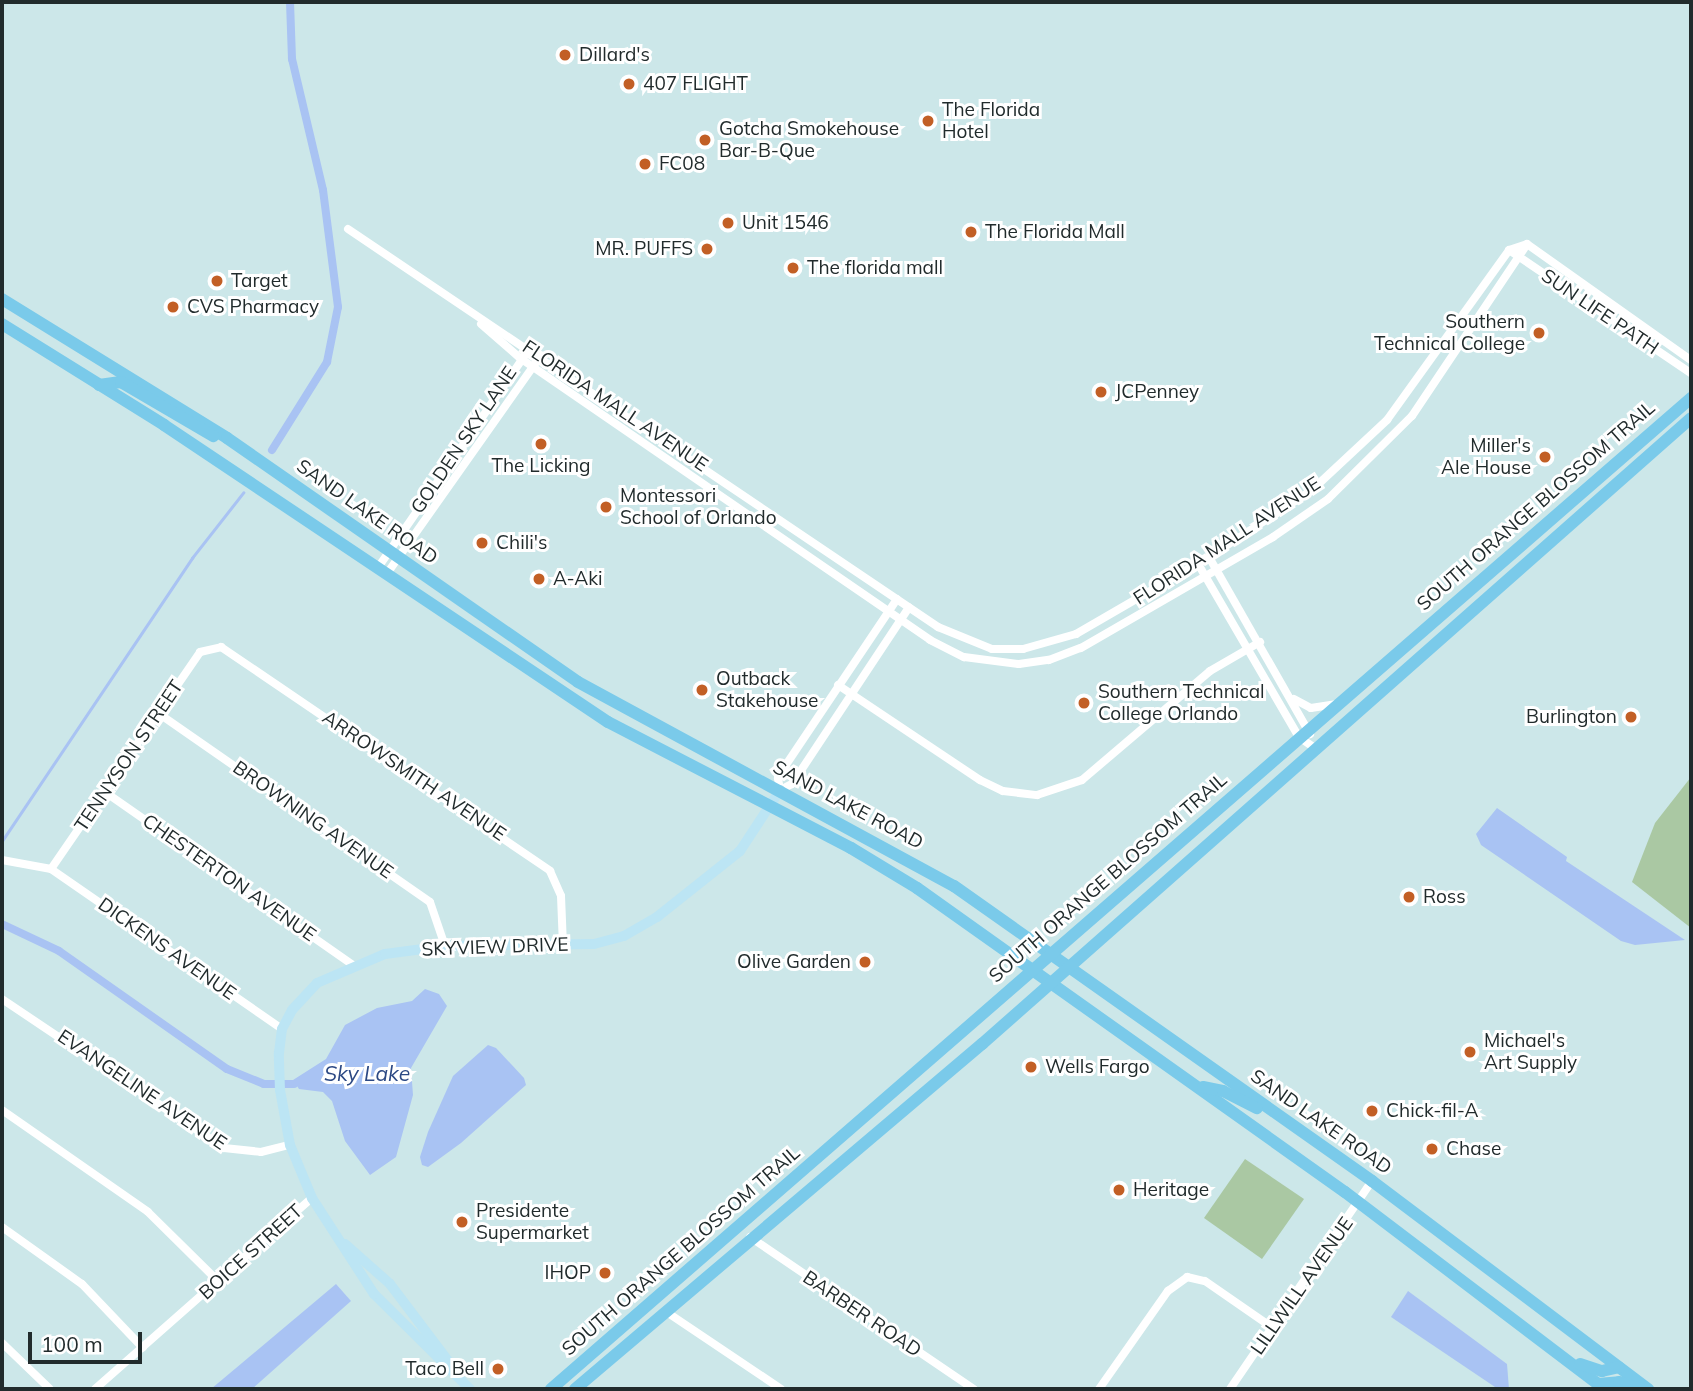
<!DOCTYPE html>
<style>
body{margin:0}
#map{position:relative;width:1693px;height:1391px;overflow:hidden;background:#cce7e9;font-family:Mulish,sans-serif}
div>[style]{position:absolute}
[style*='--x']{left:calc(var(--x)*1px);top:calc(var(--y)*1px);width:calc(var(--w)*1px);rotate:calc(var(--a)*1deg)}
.green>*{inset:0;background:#aac8a3}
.water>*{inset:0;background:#a9c3f3}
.stream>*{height:2.5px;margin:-1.25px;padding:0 1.25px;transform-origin:1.25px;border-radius:1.25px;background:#a9c3f3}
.canal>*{height:8px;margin:-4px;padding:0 4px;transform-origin:4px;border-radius:4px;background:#a9c3f3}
.street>*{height:8px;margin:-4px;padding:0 4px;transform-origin:4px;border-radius:4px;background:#fff}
.secondary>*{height:10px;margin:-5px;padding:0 5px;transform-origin:5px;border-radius:5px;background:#bce5f4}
.primary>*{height:12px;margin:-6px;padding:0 6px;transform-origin:6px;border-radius:6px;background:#7acaea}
.dots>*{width:19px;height:19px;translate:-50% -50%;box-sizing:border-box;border:4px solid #fff;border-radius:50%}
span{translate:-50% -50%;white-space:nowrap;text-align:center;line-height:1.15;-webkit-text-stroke:6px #fff;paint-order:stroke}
.poi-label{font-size:19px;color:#212b2c}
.left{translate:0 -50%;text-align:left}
.right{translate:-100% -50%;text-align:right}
.street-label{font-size:19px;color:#212b2c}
.water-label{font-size:21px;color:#2c4984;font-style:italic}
.frame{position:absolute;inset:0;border:4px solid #212b2c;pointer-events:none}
.scale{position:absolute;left:28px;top:1332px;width:114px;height:32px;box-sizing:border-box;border:4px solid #212b2c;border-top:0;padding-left:9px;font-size:21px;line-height:24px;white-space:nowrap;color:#212b2c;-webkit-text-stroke:5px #fff;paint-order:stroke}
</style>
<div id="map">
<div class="green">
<div style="clip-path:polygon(1691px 777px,1691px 928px,1632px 882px,1655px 823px)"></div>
<div style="clip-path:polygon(1245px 1159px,1304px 1199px,1262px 1259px,1204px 1218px)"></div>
</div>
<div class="water">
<div style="clip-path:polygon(1497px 808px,1567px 857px,1566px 861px,1685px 940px,1635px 945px,1621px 941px,1481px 845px,1476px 834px)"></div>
<div style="clip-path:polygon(425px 989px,439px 994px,447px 1006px,411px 1068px,413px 1095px,396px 1157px,370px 1175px,345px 1141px,332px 1101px,323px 1092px,299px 1089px,293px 1080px,326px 1059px,345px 1025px,377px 1008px,412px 1001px)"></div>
<div style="clip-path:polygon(488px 1045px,496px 1048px,524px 1078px,526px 1085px,461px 1143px,428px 1167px,422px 1165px,420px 1157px,428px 1132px,453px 1076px)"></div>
<div style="clip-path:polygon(336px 1284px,351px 1301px,252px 1389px,211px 1389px)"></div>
<div style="clip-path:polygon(1408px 1291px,1507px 1364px,1509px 1389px,1498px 1389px,1391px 1317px)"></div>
</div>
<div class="stream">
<div style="--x:2;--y:841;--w:341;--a:-56.1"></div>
<div style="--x:192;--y:558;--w:83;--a:-51.9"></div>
</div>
<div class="canal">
<div style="--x:272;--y:450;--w:104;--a:-58"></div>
<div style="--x:327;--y:362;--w:56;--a:-78.7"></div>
<div style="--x:338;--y:307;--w:118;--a:-97.3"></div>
<div style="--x:323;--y:190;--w:135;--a:-103.3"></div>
<div style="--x:292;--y:59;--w:57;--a:-92"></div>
<div style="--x:2;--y:924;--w:63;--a:25.3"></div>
<div style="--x:59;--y:951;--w:205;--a:35.1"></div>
<div style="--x:227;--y:1069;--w:40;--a:22"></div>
<div style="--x:264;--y:1084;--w:30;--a:0"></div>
</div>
<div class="street">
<div style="--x:348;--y:229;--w:712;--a:34"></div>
<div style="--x:938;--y:627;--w:58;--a:22.2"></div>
<div style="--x:992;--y:649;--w:31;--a:0"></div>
<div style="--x:1023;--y:649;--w:55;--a:-15.8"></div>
<div style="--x:1076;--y:634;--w:154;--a:-30.1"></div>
<div style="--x:1209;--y:557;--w:123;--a:-33"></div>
<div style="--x:1312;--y:490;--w:103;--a:-43"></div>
<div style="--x:1387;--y:420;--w:209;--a:-54.3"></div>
<div style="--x:1509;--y:250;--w:19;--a:-18"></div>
<div style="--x:1527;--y:244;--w:201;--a:35.3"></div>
<div style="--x:1509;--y:250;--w:220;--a:34.1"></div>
<div style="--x:481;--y:324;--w:52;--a:41.1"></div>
<div style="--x:520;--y:358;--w:498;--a:34.5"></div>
<div style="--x:930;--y:640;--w:38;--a:27"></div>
<div style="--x:964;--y:657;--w:55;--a:7.3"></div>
<div style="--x:1019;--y:664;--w:30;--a:-8"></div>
<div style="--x:1049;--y:660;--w:34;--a:-21"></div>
<div style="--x:1081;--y:648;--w:222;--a:-30"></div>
<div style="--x:1273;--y:537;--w:67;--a:-34.6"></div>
<div style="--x:1328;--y:499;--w:118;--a:-44.7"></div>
<div style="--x:1412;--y:416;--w:207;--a:-56.2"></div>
<div style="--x:1209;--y:557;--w:204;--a:60.3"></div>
<div style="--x:1197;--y:562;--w:203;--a:59.8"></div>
<div style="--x:1299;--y:737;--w:19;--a:35"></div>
<div style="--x:377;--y:569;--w:269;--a:-55.3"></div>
<div style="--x:386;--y:575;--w:269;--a:-54.8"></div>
<div style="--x:897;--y:599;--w:201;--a:123.8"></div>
<div style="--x:785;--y:766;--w:14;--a:120"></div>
<div style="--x:778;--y:778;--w:12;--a:81"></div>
<div style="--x:780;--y:790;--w:13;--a:-27"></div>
<div style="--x:792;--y:784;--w:212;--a:-56.5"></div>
<div style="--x:838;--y:685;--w:171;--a:33.8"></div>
<div style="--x:980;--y:780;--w:25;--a:26"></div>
<div style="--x:1003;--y:791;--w:34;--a:7"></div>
<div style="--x:1037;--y:795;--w:47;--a:-18.4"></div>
<div style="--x:1082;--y:780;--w:168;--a:-40.4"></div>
<div style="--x:1210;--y:671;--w:58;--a:-30.1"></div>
<div style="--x:1294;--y:699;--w:19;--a:28"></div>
<div style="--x:1311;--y:708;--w:26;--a:-9"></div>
<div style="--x:158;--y:713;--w:331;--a:34.8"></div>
<div style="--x:430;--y:902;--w:46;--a:71.2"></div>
<div style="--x:105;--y:792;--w:301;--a:34.9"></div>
<div style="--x:2;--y:860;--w:50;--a:10.4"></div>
<div style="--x:51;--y:869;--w:281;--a:34.7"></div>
<div style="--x:51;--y:869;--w:263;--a:-55.5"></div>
<div style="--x:200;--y:652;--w:22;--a:-13"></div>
<div style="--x:221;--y:647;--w:398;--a:34.2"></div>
<div style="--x:550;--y:871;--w:27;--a:66"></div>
<div style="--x:561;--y:896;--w:49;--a:87.7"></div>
<div style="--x:2;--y:999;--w:267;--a:33.9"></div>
<div style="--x:224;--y:1148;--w:37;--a:6"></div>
<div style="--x:261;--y:1152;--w:30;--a:-14"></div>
<div style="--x:2;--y:1110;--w:178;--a:34.9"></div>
<div style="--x:148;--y:1212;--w:98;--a:44.6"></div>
<div style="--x:2;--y:1227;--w:98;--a:35.5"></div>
<div style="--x:82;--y:1284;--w:88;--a:46.4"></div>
<div style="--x:750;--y:1237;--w:271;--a:34.2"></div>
<div style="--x:665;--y:1311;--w:140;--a:33.9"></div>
<div style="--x:2;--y:1343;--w:66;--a:43.8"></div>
<div style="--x:95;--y:1389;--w:289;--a:-41.4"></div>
<div style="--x:1099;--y:1389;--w:120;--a:-54.9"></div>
<div style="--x:1168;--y:1291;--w:24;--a:-36"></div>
<div style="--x:1187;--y:1277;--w:18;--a:13"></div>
<div style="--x:1205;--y:1281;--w:83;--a:34.7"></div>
<div style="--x:1230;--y:1389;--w:252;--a:-55.7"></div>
</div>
<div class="secondary">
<div style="--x:345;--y:1244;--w:60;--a:41.6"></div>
<div style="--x:390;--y:1284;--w:98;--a:52.9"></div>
<div style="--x:470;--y:1389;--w:135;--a:-135.3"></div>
<div style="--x:374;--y:1294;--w:114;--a:-122.9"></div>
<div style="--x:312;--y:1198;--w:57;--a:-112.5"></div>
<div style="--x:290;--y:1145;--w:56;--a:-100.3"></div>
<div style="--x:280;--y:1090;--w:37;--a:-92"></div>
<div style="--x:279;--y:1053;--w:24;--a:-83"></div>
<div style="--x:282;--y:1029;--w:21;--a:-62"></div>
<div style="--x:292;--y:1010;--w:37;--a:-47"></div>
<div style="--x:317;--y:983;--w:74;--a:-23.1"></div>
<div style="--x:385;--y:954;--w:61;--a:-7.6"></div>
<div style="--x:445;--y:946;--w:149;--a:-0.8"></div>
<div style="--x:594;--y:944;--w:31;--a:-15"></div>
<div style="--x:624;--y:936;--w:38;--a:-30"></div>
<div style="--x:657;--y:917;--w:106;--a:-38.5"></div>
<div style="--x:740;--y:851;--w:73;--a:-56.7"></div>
</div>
<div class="primary">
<div style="--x:2;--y:299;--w:264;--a:31.7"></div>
<div style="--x:227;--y:438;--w:427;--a:34.8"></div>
<div style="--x:578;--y:682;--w:428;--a:28.5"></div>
<div style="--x:954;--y:886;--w:512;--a:35.21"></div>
<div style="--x:1372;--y:1181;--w:346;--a:37"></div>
<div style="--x:2;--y:324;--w:191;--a:31.9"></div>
<div style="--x:164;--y:425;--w:534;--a:33.78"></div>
<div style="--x:608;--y:722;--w:274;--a:27.4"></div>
<div style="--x:851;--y:848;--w:77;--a:31.2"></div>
<div style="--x:917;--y:888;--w:525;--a:35.39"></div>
<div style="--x:1345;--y:1192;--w:326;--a:37.2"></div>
<div style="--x:99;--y:385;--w:22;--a:-8"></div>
<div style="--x:121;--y:382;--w:107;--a:30.4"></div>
<div style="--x:1203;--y:1087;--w:20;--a:11"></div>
<div style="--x:1223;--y:1091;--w:38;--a:27"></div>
<div style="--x:1580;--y:1364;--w:23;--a:18"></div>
<div style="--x:1602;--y:1371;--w:17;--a:-13"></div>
<div style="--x:1598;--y:1384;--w:21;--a:-5"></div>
<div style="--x:1619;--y:1382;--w:22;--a:18"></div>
<div style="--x:551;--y:1389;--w:1511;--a:-41"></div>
<div style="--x:575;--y:1389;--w:534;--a:-40.29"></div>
<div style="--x:982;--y:1044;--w:946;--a:-41.44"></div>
</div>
<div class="dots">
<div style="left:565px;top:55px;background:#c25f25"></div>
<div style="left:629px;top:84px;background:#c25f25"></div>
<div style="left:928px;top:121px;background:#c25f25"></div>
<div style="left:705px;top:140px;background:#c25f25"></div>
<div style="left:645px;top:164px;background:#c25f25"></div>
<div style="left:728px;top:223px;background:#c25f25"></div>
<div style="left:971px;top:232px;background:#c25f25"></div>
<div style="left:707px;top:249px;background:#c25f25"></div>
<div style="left:793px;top:268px;background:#c25f25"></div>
<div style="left:217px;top:281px;background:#c25f25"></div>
<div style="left:173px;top:307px;background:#c25f25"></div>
<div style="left:1539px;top:333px;background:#c25f25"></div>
<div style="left:1101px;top:392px;background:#c25f25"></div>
<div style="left:541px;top:444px;background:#c25f25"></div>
<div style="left:1545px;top:457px;background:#c25f25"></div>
<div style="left:606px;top:507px;background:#c25f25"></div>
<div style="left:482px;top:543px;background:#c25f25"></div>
<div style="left:539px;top:579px;background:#c25f25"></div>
<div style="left:702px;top:690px;background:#c25f25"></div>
<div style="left:1084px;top:703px;background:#c25f25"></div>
<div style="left:1631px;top:717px;background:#c25f25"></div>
<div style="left:1409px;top:897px;background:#c25f25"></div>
<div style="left:865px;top:962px;background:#c25f25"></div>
<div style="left:1470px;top:1052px;background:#c25f25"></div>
<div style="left:1031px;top:1067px;background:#c25f25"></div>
<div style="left:1372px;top:1111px;background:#c25f25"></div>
<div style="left:1432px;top:1149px;background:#c25f25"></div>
<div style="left:1119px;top:1190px;background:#c25f25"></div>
<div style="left:462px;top:1222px;background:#c25f25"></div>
<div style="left:605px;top:1273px;background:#c25f25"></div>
<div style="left:498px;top:1369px;background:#c25f25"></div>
</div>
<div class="poi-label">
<span class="left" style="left:579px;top:55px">Dillard's</span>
<span class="left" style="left:643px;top:84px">407 FLIGHT</span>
<span class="left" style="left:942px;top:121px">The Florida<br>Hotel</span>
<span class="left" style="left:719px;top:140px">Gotcha Smokehouse<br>Bar-B-Que</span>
<span class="left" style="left:659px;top:164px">FC08</span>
<span class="left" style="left:742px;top:223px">Unit 1546</span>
<span class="left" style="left:985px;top:232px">The Florida Mall</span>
<span class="right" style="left:693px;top:249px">MR. PUFFS</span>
<span class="left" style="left:807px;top:268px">The florida mall</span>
<span class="left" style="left:231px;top:281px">Target</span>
<span class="left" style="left:187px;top:307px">CVS Pharmacy</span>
<span class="right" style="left:1525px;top:333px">Southern<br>Technical College</span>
<span class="left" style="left:1115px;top:392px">JCPenney</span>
<span class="right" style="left:1531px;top:457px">Miller's<br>Ale House</span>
<span style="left:541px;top:466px">The Licking</span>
<span class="left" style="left:620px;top:507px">Montessori<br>School of Orlando</span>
<span class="left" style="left:496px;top:543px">Chili's</span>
<span class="left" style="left:553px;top:579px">A-Aki</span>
<span class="left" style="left:716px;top:690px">Outback<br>Stakehouse</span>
<span class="left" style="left:1098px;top:703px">Southern Technical<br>College Orlando</span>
<span class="right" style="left:1617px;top:717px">Burlington</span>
<span class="left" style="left:1423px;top:897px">Ross</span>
<span class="right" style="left:851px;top:962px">Olive Garden</span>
<span class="left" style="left:1484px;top:1052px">Michael's<br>Art Supply</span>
<span class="left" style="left:1045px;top:1067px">Wells Fargo</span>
<span class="left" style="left:1386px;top:1111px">Chick-fil-A</span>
<span class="left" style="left:1446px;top:1149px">Chase</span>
<span class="left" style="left:1133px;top:1190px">Heritage</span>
<span class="left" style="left:476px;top:1222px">Presidente<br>Supermarket</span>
<span class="right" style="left:591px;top:1273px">IHOP</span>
<span class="right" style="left:484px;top:1369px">Taco Bell</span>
</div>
<div class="street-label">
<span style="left:1600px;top:312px;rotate:34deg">SUN LIFE PATH</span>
<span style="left:615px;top:406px;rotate:34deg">FLORIDA MALL AVENUE</span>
<span style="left:464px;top:440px;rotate:-56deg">GOLDEN SKY LANE</span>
<span style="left:1536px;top:506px;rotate:-41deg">SOUTH ORANGE BLOSSOM TRAIL</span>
<span style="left:367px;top:512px;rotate:35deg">SAND LAKE ROAD</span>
<span style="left:1227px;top:541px;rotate:-33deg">FLORIDA MALL AVENUE</span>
<span style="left:129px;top:756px;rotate:-56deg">TENNYSON STREET</span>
<span style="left:414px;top:776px;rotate:34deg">ARROWSMITH AVENUE</span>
<span style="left:848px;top:805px;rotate:28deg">SAND LAKE ROAD</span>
<span style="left:313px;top:820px;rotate:35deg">BROWNING AVENUE</span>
<span style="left:229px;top:878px;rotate:35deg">CHESTERTON AVENUE</span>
<span style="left:1108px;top:878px;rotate:-41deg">SOUTH ORANGE BLOSSOM TRAIL</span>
<span style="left:495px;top:947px;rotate:-2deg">SKYVIEW DRIVE</span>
<span style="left:167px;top:949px;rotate:35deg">DICKENS AVENUE</span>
<span style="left:142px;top:1090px;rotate:34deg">EVANGELINE AVENUE</span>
<span style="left:1321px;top:1122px;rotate:35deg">SAND LAKE ROAD</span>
<span style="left:681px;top:1251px;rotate:-41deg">SOUTH ORANGE BLOSSOM TRAIL</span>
<span style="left:251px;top:1252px;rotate:-42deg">BOICE STREET</span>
<span style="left:1302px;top:1286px;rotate:-55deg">LILLWILL AVENUE</span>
<span style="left:862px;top:1314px;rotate:34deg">BARBER ROAD</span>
</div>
<div class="water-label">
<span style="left:367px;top:1073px">Sky Lake</span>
</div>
<div class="frame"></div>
<div class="scale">100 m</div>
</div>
